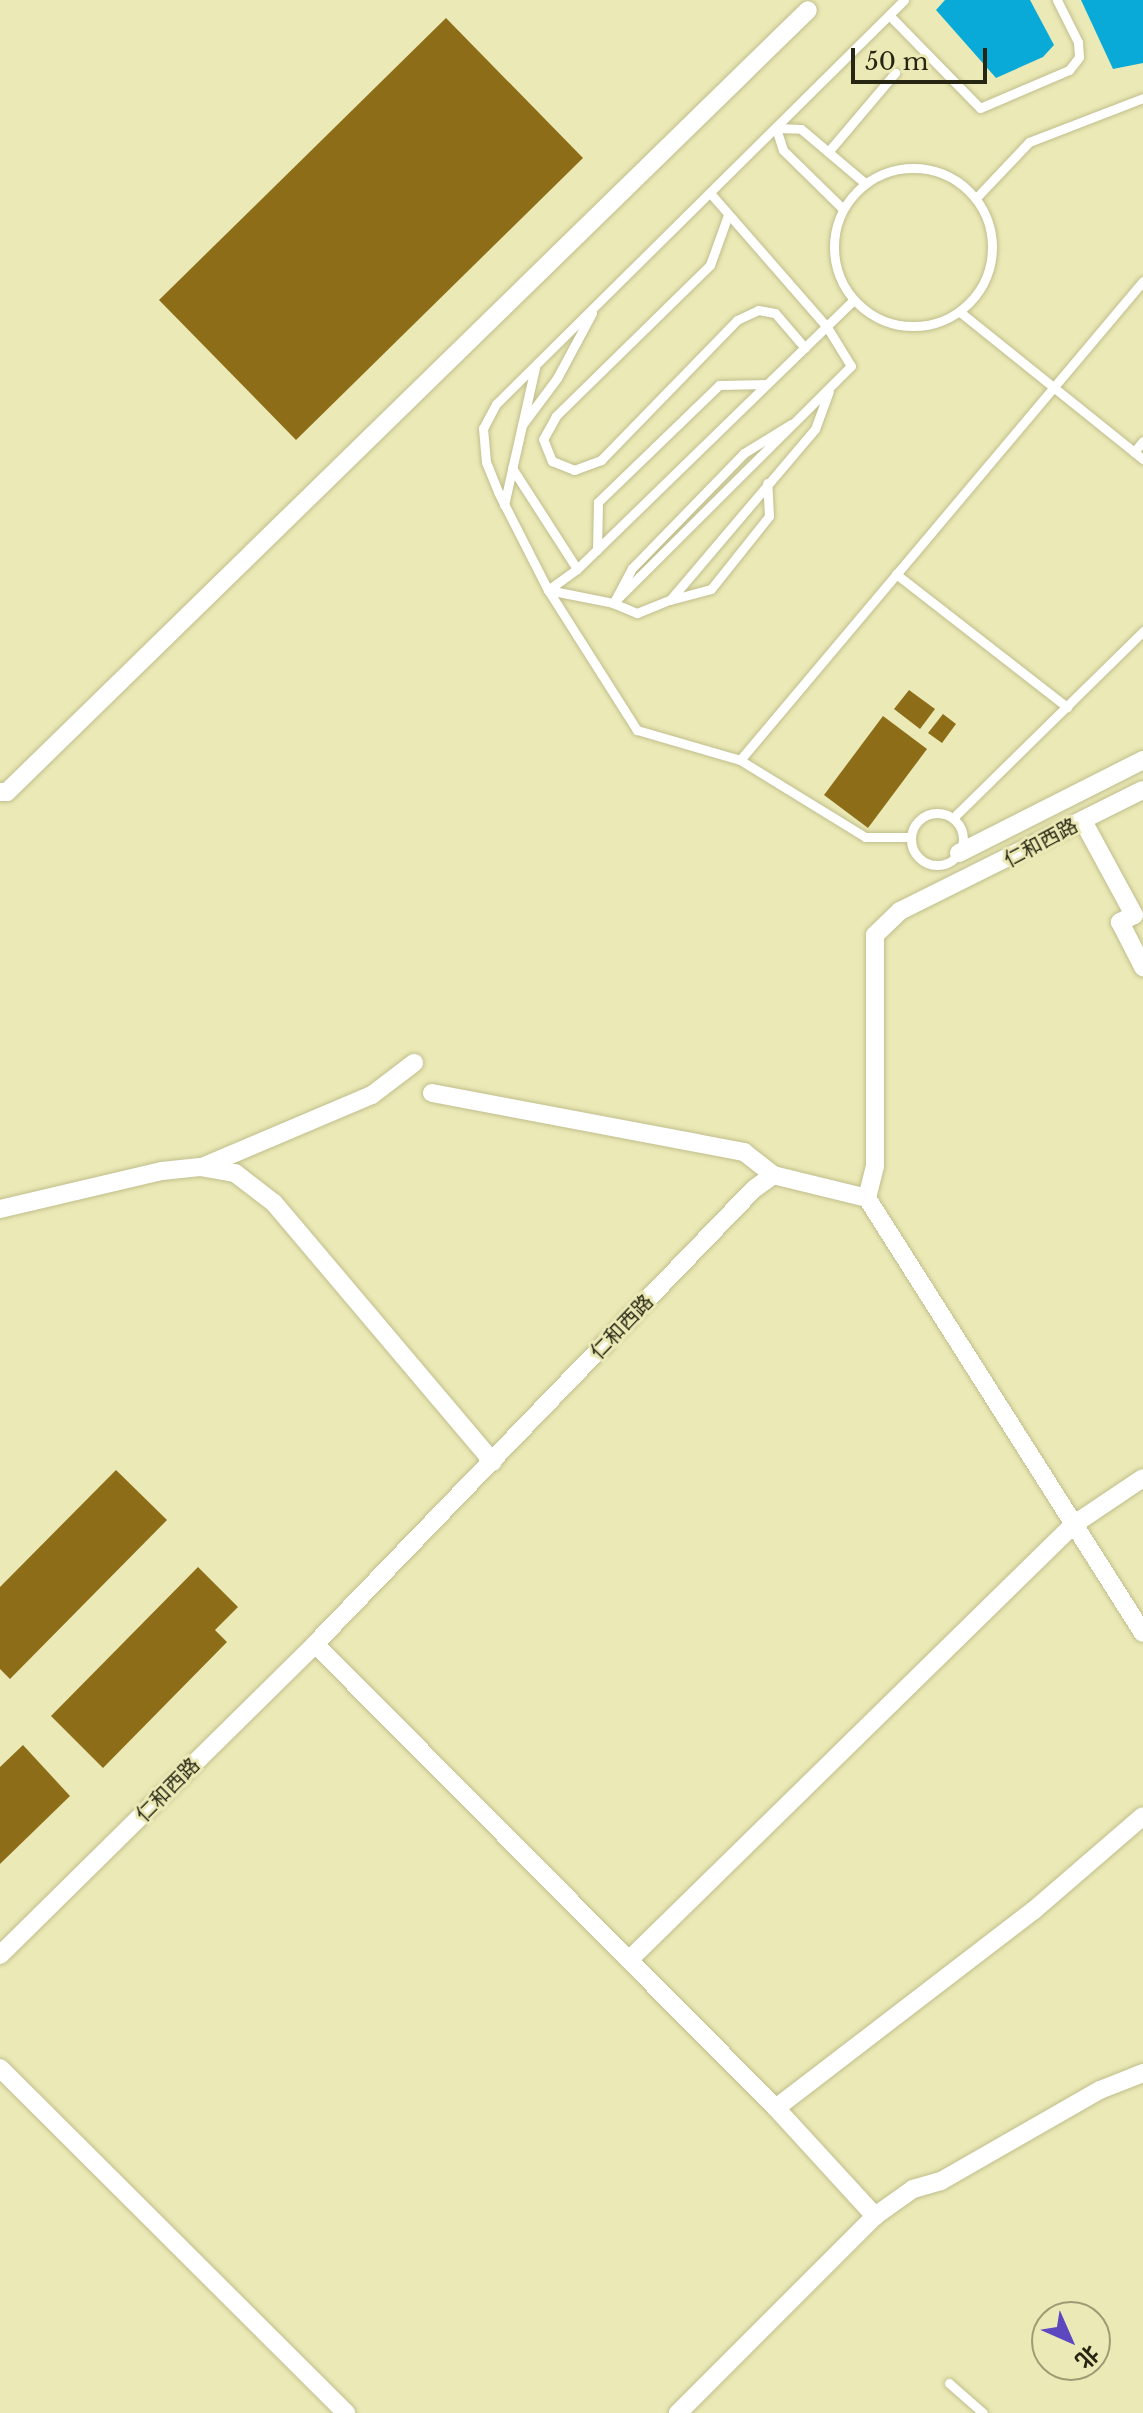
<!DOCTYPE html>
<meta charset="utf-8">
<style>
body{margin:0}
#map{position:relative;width:1143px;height:2413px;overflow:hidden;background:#ebeab6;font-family:"Libre Baskerville","Noto Sans SC",serif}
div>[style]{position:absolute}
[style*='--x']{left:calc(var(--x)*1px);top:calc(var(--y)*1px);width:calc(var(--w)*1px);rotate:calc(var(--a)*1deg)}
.water>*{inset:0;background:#09aad7}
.building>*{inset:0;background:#8d6d18}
.roads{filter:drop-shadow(0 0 2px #c0be8d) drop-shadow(0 0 2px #c0be8d)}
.service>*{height:9px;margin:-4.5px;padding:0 4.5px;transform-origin:4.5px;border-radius:4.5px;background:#fff}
.service>.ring{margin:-4.5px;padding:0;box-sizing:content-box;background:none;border:9px solid #fff;border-radius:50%}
.minor>*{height:18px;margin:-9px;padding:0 9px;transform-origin:9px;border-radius:9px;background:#fff}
span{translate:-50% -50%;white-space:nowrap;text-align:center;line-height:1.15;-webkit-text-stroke:6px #ebeab6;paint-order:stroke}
.street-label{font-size:20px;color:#272612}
.north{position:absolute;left:1031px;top:2301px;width:80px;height:80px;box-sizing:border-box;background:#ebeab6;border:2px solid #9d9c74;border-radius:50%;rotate:135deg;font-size:22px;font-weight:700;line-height:32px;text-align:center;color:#272612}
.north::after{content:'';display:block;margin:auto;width:28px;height:36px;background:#5d48c0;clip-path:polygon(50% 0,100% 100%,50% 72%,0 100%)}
.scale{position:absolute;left:851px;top:48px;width:136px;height:36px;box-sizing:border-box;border:4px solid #272612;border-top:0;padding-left:10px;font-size:24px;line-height:28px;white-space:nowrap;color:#272612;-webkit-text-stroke:6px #ebeab6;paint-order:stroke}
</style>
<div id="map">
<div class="water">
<div style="clip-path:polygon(945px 0,1030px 0,1054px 45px,1043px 57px,996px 78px,936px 10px)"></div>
<div style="clip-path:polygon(1081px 0,1143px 0,1143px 63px,1113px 69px)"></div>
</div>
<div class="building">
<div style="clip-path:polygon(446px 18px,583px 158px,296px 440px,159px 300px)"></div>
<div style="clip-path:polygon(909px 690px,935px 709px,920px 729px,894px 709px)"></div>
<div style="clip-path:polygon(943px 714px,956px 724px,942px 743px,928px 733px)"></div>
<div style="clip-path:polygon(883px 716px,927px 749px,868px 828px,824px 795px)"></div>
<div style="clip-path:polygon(116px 1470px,167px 1520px,10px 1679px,0 1669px,0 1587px)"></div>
<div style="clip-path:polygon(198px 1567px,238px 1607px,215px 1630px,227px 1642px,103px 1768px,51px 1716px)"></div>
<div style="clip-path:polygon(23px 1745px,70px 1796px,0 1864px,0 1767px)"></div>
</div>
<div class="roads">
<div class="service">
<div style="--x:904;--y:0;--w:574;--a:135.28"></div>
<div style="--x:496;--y:404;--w:27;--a:118"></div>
<div style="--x:483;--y:428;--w:34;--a:85"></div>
<div style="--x:486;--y:462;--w:32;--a:68"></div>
<div style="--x:498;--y:492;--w:110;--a:63"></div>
<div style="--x:548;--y:590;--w:166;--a:57.6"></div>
<div style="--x:637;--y:730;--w:107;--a:16.2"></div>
<div style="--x:740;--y:760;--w:147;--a:31.6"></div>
<div style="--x:865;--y:837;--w:46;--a:0"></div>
<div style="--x:889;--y:15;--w:130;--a:45.6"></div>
<div style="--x:980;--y:108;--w:97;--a:-23.1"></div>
<div style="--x:1069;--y:70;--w:16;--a:-52"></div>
<div style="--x:1079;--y:57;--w:15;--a:-94"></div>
<div style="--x:1078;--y:42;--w:47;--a:-116.6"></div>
<div style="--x:828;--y:152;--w:104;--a:-49.7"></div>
<div class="ring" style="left:834px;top:168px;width:149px;height:149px"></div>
<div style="--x:976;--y:198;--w:77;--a:-46.6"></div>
<div style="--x:1029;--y:142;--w:122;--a:-21.1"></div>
<div style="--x:843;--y:209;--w:84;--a:-135.5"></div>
<div style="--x:783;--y:150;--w:23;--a:-108"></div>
<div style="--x:776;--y:128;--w:25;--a:2"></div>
<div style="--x:801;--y:129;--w:84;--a:40.2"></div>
<div style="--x:728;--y:215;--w:53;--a:109.8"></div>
<div style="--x:710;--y:265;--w:216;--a:135.6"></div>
<div style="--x:556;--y:416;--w:26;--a:119"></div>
<div style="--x:543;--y:439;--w:24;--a:68"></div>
<div style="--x:552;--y:461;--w:24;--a:22"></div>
<div style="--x:574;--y:470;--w:29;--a:-20"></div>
<div style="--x:601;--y:460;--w:195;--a:-45.8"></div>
<div style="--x:737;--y:320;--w:23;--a:-25"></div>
<div style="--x:758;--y:310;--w:17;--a:10"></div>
<div style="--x:775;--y:313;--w:46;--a:49.4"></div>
<div style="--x:960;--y:312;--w:235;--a:38.8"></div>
<div style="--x:791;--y:424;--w:55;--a:148.3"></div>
<div style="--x:744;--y:453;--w:161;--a:134.2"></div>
<div style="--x:632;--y:568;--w:40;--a:118"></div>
<div style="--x:613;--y:603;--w:26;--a:23"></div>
<div style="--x:637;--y:613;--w:35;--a:-22"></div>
<div style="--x:670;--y:600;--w:224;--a:-49.7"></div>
<div style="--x:815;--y:429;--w:40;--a:-69.8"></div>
<div style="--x:522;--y:425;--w:59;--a:-53.3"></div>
<div style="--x:557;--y:378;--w:74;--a:-61.7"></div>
<div style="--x:1134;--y:452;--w:14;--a:-51"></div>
<div style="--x:512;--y:468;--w:120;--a:57.2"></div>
<div style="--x:504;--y:505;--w:141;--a:-77.3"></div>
<div style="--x:597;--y:550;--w:48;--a:-88.8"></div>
<div style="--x:598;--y:502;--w:168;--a:-44"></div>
<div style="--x:719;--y:385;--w:48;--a:-1.2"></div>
<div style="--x:896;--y:574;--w:217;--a:37.9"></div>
<div style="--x:548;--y:590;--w:66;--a:11.3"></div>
<div style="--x:613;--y:603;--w:336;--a:-44.9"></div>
<div style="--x:851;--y:366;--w:46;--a:-121.6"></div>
<div style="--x:827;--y:327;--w:178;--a:-131.1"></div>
<div style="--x:548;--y:590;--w:36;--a:-36"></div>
<div style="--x:577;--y:569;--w:385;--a:-44.2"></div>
<div style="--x:670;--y:600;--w:42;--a:-15"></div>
<div style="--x:711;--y:589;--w:93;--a:-51.5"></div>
<div style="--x:769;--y:516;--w:33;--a:-93"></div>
<div style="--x:740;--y:760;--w:626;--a:-49.92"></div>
<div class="ring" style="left:911px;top:813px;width:43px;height:43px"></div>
<div style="--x:953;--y:818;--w:267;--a:-44.5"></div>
<div style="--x:949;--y:2383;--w:45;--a:41.4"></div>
</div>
<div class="minor">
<div style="--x:0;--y:792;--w:7;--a:0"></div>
<div style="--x:7;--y:792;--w:1119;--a:-44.31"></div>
<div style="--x:1083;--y:821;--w:107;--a:61.5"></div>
<div style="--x:1134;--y:915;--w:16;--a:153"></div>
<div style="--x:1120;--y:922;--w:51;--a:62.9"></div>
<div style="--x:959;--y:853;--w:206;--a:-26.8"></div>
<div style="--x:432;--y:1093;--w:318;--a:10.7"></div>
<div style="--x:744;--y:1152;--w:37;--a:38"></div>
<div style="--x:202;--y:1167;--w:185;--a:-23"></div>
<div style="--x:372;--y:1095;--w:53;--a:-37.3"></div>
<div style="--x:867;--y:1198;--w:515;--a:57.61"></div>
<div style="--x:0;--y:1209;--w:166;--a:-13.2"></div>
<div style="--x:162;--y:1171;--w:38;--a:-6"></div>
<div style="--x:200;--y:1167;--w:36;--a:10"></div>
<div style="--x:235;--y:1173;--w:49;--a:37.6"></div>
<div style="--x:274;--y:1203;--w:339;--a:49.8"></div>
<div style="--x:315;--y:1644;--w:654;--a:45.19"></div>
<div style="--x:776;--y:2108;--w:147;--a:47.5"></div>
<div style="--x:875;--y:2216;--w:279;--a:135"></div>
<div style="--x:0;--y:1955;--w:443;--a:-44.6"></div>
<div style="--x:315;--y:1644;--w:632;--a:-46.03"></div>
<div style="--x:754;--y:1189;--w:24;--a:-36"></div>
<div style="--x:773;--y:1175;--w:97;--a:13.7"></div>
<div style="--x:867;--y:1198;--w:33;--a:-76"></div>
<div style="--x:875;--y:1166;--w:231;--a:-90"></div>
<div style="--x:875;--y:935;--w:35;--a:-44"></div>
<div style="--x:900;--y:911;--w:271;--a:-26.5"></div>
<div style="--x:629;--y:1960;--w:622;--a:-44.41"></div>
<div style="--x:1073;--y:1525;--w:84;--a:-33.9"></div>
<div style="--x:0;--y:2068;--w:489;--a:44.9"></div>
<div style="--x:776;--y:2108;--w:324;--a:-37.5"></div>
<div style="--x:1033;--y:1911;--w:145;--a:-40.8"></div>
<div style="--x:875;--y:2216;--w:47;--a:-35.4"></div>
<div style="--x:913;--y:2189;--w:29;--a:-16"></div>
<div style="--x:941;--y:2181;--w:183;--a:-29.8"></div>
<div style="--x:1100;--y:2090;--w:46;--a:-21.6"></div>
</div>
</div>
<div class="street-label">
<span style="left:1041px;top:843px;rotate:-28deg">仁和西路</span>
<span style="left:622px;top:1327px;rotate:-46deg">仁和西路</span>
<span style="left:168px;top:1790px;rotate:-45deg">仁和西路</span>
</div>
<div class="north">北</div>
<div class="scale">50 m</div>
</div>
